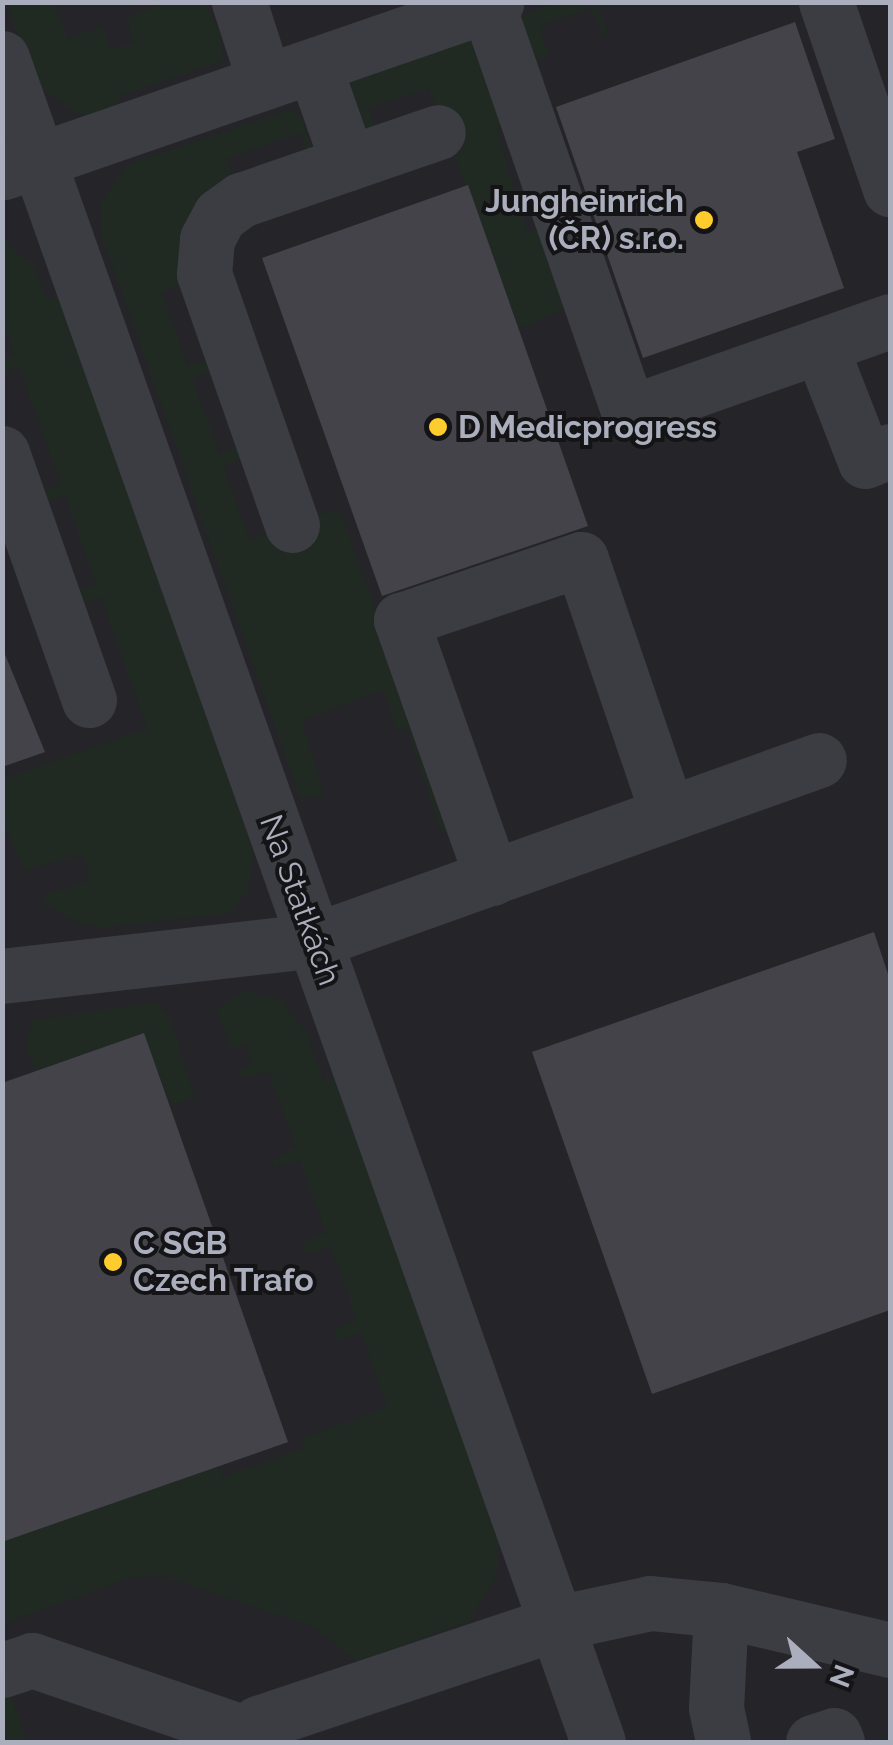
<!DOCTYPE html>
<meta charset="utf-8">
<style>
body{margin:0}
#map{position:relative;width:893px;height:1745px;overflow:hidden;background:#19191c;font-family:Raleway,sans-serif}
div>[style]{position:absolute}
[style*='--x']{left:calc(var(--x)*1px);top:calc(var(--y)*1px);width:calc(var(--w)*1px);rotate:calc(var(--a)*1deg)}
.built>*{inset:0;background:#252529}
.green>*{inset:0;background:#202a23}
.building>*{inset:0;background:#434349}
.minor>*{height:55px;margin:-27.5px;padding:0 27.5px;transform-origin:27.5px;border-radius:27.5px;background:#3c3c43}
.dots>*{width:28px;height:28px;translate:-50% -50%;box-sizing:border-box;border:5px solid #141417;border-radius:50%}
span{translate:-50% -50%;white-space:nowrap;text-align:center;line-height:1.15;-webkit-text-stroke:8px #141417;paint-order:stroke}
.poi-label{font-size:32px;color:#abaebc;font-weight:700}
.right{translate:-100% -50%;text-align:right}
.left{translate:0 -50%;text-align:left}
.street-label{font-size:32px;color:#abaebc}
.frame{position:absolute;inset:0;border:5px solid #abaebc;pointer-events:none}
.north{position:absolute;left:763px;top:1615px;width:100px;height:100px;-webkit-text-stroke:8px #141417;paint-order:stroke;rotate:111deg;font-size:28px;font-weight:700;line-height:40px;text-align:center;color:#abaebc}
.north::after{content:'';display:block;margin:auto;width:35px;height:45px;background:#abaebc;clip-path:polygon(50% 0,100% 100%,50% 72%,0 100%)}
</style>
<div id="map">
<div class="built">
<div style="clip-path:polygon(3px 3px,890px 3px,890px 1742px,3px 1742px)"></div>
</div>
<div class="green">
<div style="clip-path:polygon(7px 3px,55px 3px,68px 39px,103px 26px,111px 50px,134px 42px,127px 17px,168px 3px,204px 3px,221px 32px,223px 60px,118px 96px,122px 111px,81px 115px,37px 87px)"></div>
<div style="clip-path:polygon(556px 3px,608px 3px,598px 6px,608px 34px,603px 36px,591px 8px,540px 26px,549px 56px,529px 63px,517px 25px,521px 16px)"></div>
<div style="clip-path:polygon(473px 36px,511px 124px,496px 129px,527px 233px,546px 226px,574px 306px,519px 328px,429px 88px,368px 108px,376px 133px,364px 138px,349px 88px,359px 74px)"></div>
<div style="clip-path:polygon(291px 109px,301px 116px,314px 154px,309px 157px,300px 133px,227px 158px,235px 184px,187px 282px,161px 292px,188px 366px,212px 358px,215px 370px,193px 379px,219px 453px,242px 445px,246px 457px,223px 466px,249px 540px,339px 508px,457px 837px,441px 831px,407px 729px,396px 731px,384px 690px,302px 720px,324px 796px,300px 798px,102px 236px,101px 202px,127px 165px)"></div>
<div style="clip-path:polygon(3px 239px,35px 268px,47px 300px,61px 296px,254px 850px,248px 891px,231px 913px,101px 928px,69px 919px,44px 903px,45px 895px,90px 880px,82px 854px,24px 871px,3px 819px,3px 779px,147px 728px,101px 597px,79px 604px,74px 593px,96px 584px,65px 496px,45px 502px,40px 492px,61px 484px,19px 367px,3px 372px,3px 359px,14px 355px,3px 319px)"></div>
<div style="clip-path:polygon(244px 991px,280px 999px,307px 1035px,324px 1082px,338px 1077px,498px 1531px,498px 1572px,469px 1621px,357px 1662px,315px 1628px,162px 1575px,132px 1577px,3px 1624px,2px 1542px,217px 1466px,222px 1477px,305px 1448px,303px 1438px,387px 1407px,361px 1332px,337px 1341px,333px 1329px,357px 1320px,330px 1246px,305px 1254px,301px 1243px,326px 1233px,300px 1160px,275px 1168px,272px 1161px,296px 1147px,269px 1072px,243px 1077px,240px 1069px,252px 1065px,247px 1044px,231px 1048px,216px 1008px)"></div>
<div style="clip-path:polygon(153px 1002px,170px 1019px,195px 1097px,171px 1106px,143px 1033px,36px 1071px,26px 1044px,33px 1020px)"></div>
<div style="clip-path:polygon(8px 1687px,27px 1742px,3px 1742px,2px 1689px)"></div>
</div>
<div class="building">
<div style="clip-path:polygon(795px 22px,835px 139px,797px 152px,844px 288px,643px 358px,556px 107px)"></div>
<div style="clip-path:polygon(468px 185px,588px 526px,382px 596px,262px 258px)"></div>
<div style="clip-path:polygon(2px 647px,45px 752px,2px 767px)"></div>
<div style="clip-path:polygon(874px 932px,890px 980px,890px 1310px,652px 1394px,532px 1052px)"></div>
<div style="clip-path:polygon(144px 1033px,288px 1442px,2px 1542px,2px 1083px)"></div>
</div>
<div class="minor">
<div style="--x:239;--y:2;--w:84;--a:72"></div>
<div style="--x:826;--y:2;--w:198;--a:71.1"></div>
<div style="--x:488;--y:6;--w:431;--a:70.9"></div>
<div style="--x:629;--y:413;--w:277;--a:-19.4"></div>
<div style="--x:2;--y:58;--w:1786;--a:70.51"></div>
<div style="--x:314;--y:66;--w:103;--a:70.7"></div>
<div style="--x:4;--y:172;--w:521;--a:-19.03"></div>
<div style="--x:821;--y:348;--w:121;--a:68.7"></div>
<div style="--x:865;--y:461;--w:27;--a:-22"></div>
<div style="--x:2;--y:453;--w:262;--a:70.6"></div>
<div style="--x:292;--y:525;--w:266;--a:-109.3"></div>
<div style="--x:204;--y:274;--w:35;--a:-85"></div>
<div style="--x:207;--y:239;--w:27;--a:-62"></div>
<div style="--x:220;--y:215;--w:26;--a:-36"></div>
<div style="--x:241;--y:200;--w:208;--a:-19"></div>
<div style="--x:492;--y:878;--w:274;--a:-109.4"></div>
<div style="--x:401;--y:620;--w:190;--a:-18.7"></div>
<div style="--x:581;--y:559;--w:269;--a:71.2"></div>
<div style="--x:2;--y:976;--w:316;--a:-6.5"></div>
<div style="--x:316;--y:940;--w:534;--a:-19.69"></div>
<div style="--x:721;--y:1610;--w:98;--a:92.9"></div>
<div style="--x:716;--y:1708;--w:35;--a:78"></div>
<div style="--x:2;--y:1670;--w:32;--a:-18"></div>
<div style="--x:32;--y:1660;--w:231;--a:18.9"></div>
<div style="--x:247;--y:1742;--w:22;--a:-60"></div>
<div style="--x:258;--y:1723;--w:315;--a:-18.5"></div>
<div style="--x:557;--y:1623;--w:95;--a:-12.1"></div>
<div style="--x:650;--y:1603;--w:71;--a:5.6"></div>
<div style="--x:721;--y:1610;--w:174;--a:13.3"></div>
<div style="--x:813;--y:1742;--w:22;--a:-18"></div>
<div style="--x:834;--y:1735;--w:8;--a:67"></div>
</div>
<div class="dots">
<div style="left:704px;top:220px;background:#ffcc2e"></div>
<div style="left:438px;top:427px;background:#ffcc2e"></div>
<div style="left:113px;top:1262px;background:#ffcc2e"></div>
</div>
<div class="poi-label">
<span class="right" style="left:684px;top:220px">Jungheinrich<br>(ČR) s.r.o.</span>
<span class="left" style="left:458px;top:427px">D Medicprogress</span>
<span class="left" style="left:133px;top:1262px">C SGB<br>Czech Trafo</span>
</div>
<div class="street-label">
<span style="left:300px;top:900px;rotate:70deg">Na Statkách</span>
</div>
<div class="frame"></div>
<div class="north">N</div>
</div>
